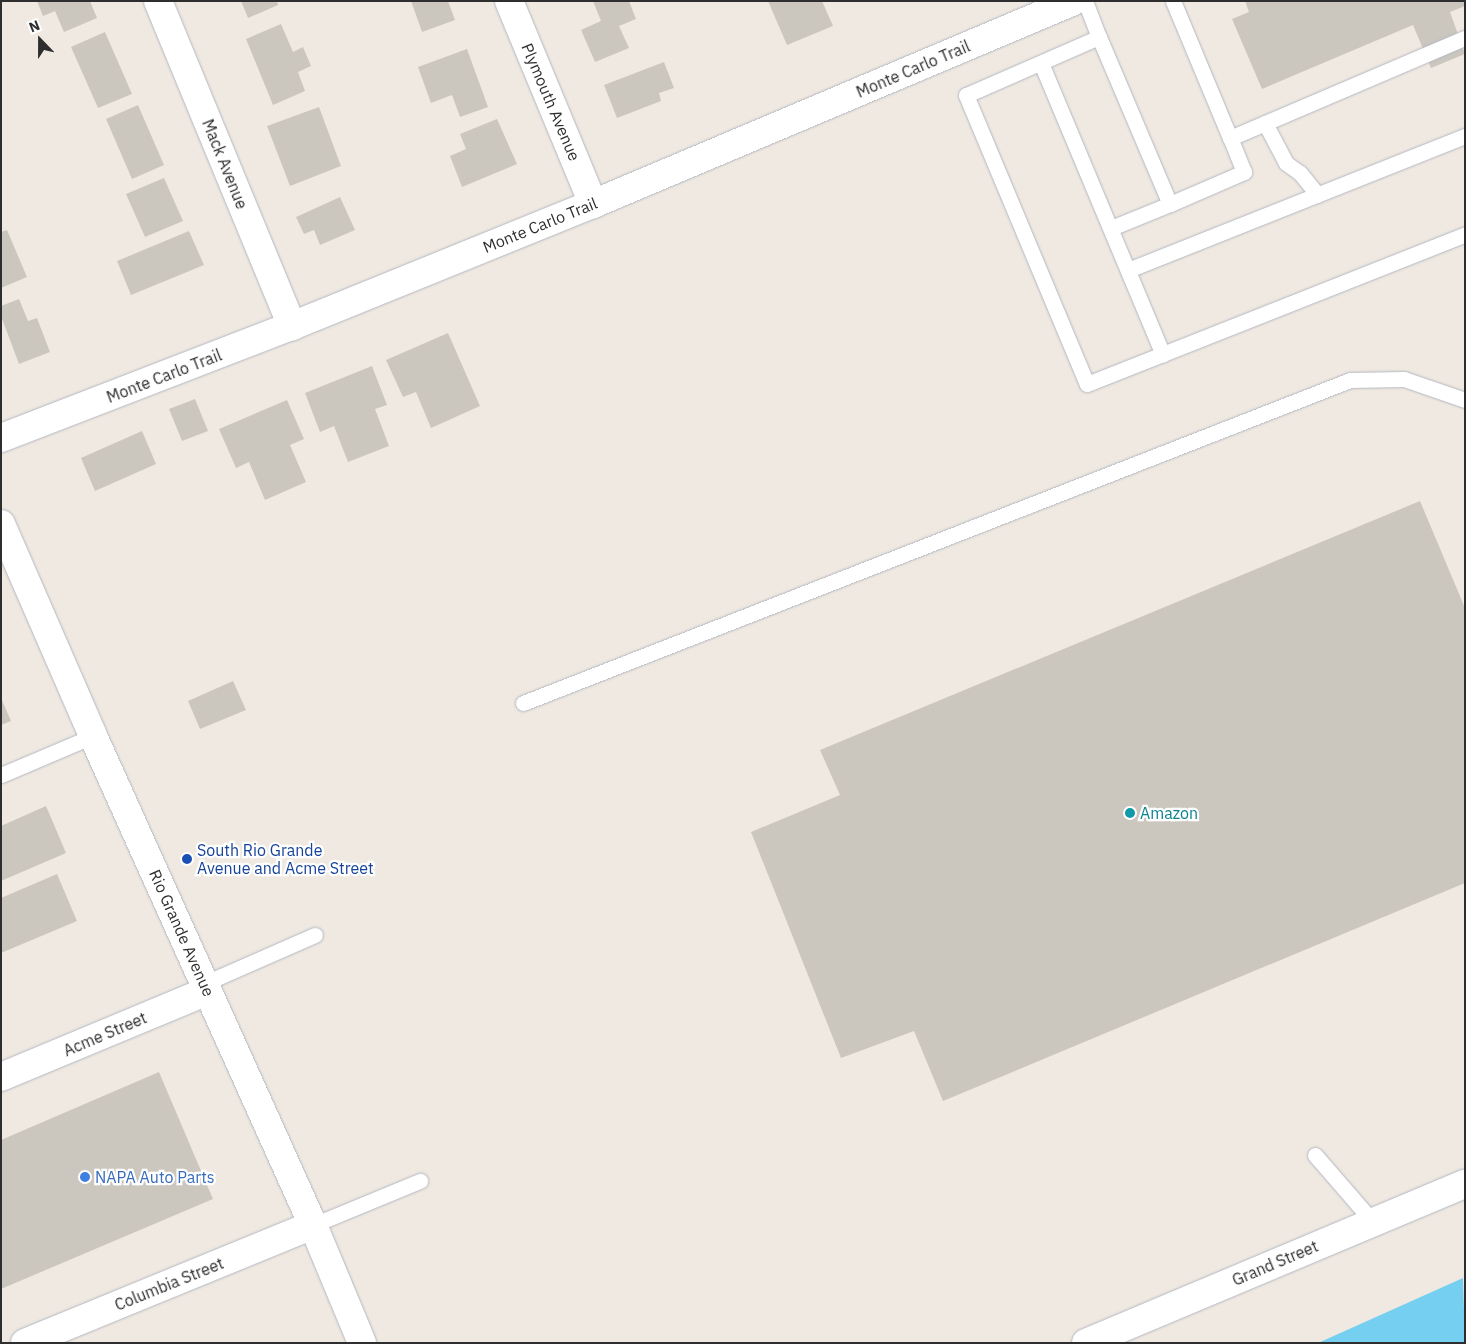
<!DOCTYPE html>
<style>
body{margin:0}
#map{position:relative;width:1466px;height:1344px;overflow:hidden;background:#efe9e1;font-family:"IBM Plex Sans",sans-serif}
div>[style]{position:absolute}
[style*='--x']{left:calc(var(--x)*1px);top:calc(var(--y)*1px);width:calc(var(--w)*1px);rotate:calc(var(--a)*1deg)}
.water>*{inset:0;background:#75cff0}
.building>*{inset:0;background:#cbc7bf}
.roads{filter:drop-shadow(0 0 1px #b4b7c1) drop-shadow(0 0 1px #b4b7c1)}
.service>*{height:15px;margin:-7.5px;padding:0 7.5px;transform-origin:7.5px;border-radius:7.5px;background:#fff}
.minor>*{height:28px;margin:-14px;padding:0 14px;transform-origin:14px;border-radius:14px;background:#fff}
.tertiary>*{height:28px;margin:-14px;padding:0 14px;transform-origin:14px;border-radius:14px;background:#fff}
.dots>*{width:14px;height:14px;translate:-50% -50%;box-sizing:border-box;border:2px solid #fff;border-radius:50%}
span{translate:-50% -50%;white-space:nowrap;text-align:center;line-height:1.15;-webkit-text-stroke:4.5px #fff;paint-order:stroke}
.street-label{font-size:16px;color:#2e2e2e}
.culture-label{font-size:16px;color:#0d838f}
.left{translate:0 -50%;text-align:left}
.transit-label{font-size:16px;color:#164399}
.shop-label{font-size:16px;color:#366cbe}
.frame{position:absolute;inset:0;border:2px solid #2e2e2e;pointer-events:none}
.north{position:absolute;left:15px;top:15px;width:50px;height:50px;-webkit-text-stroke:4px #fff;paint-order:stroke;rotate:338deg;font-size:14px;font-weight:700;line-height:20px;text-align:center;color:#2e2e2e}
.north::after{content:'';display:block;margin:auto;width:18px;height:22px;background:#2e2e2e;clip-path:polygon(50% 0,100% 100%,50% 72%,0 100%)}
</style>
<div id="map">
<div class="water">
<div style="clip-path:polygon(1463px 1278px,1465px 1343px,1318px 1343px)"></div>
</div>
<div class="building">
<div style="clip-path:polygon(37px 1px,90px 1px,97px 18px,64px 32px,55px 11px,43px 16px)"></div>
<div style="clip-path:polygon(241px 1px,277px 1px,278px 5px,248px 18px)"></div>
<div style="clip-path:polygon(411px 1px,448px 1px,455px 20px,422px 32px)"></div>
<div style="clip-path:polygon(593px 1px,629px 1px,636px 19px,619px 26px,629px 48px,595px 62px,581px 30px,601px 21px)"></div>
<div style="clip-path:polygon(768px 1px,822px 1px,833px 26px,787px 45px)"></div>
<div style="clip-path:polygon(1245px 1px,1465px 1px,1465px 6px,1450px 12px,1465px 54px,1431px 68px,1413px 25px,1262px 89px,1232px 19px,1249px 12px)"></div>
<div style="clip-path:polygon(281px 24px,293px 52px,303px 47px,311px 66px,298px 72px,305px 91px,273px 105px,246px 39px)"></div>
<div style="clip-path:polygon(105px 32px,132px 94px,98px 108px,71px 47px)"></div>
<div style="clip-path:polygon(467px 49px,488px 107px,460px 117px,452px 95px,431px 103px,418px 67px)"></div>
<div style="clip-path:polygon(664px 62px,674px 88px,659px 93px,661px 101px,617px 118px,604px 85px)"></div>
<div style="clip-path:polygon(138px 105px,164px 165px,132px 179px,106px 119px)"></div>
<div style="clip-path:polygon(319px 107px,341px 166px,290px 186px,267px 126px)"></div>
<div style="clip-path:polygon(497px 119px,517px 164px,462px 187px,450px 156px,466px 149px,460px 134px)"></div>
<div style="clip-path:polygon(164px 178px,183px 221px,145px 237px,126px 194px)"></div>
<div style="clip-path:polygon(340px 197px,355px 230px,320px 245px,314px 230px,304px 234px,296px 217px)"></div>
<div style="clip-path:polygon(7px 230px,27px 277px,1px 288px,1px 232px)"></div>
<div style="clip-path:polygon(189px 231px,204px 265px,131px 295px,117px 261px)"></div>
<div style="clip-path:polygon(19px 299px,28px 321px,37px 318px,50px 352px,19px 364px,1px 316px,1px 306px)"></div>
<div style="clip-path:polygon(448px 333px,480px 406px,431px 428px,416px 392px,403px 397px,386px 360px)"></div>
<div style="clip-path:polygon(372px 366px,387px 405px,375px 409px,389px 446px,348px 462px,334px 426px,320px 432px,305px 393px)"></div>
<div style="clip-path:polygon(195px 399px,208px 431px,182px 441px,169px 409px)"></div>
<div style="clip-path:polygon(287px 400px,304px 439px,290px 445px,306px 482px,265px 500px,249px 462px,236px 468px,219px 429px)"></div>
<div style="clip-path:polygon(142px 431px,156px 464px,95px 491px,81px 458px)"></div>
<div style="clip-path:polygon(1420px 501px,1465px 608px,1465px 883px,943px 1101px,914px 1031px,841px 1058px,751px 832px,840px 795px,820px 750px)"></div>
<div style="clip-path:polygon(233px 681px,246px 710px,200px 729px,188px 701px)"></div>
<div style="clip-path:polygon(1px 698px,11px 721px,1px 725px)"></div>
<div style="clip-path:polygon(46px 806px,66px 853px,1px 881px,1px 826px)"></div>
<div style="clip-path:polygon(57px 874px,77px 921px,1px 953px,1px 898px)"></div>
<div style="clip-path:polygon(159px 1072px,213px 1199px,1px 1289px,1px 1140px)"></div>
</div>
<div class="roads">
<div class="service">
<div style="--x:1085;--y:1;--w:39;--a:69"></div>
<div style="--x:1099;--y:37;--w:145;--a:156.4"></div>
<div style="--x:966;--y:95;--w:313;--a:67.3"></div>
<div style="--x:1087;--y:384;--w:407;--a:-21.6"></div>
<div style="--x:1173;--y:1;--w:148;--a:67.4"></div>
<div style="--x:1230;--y:138;--w:255;--a:-23.1"></div>
<div style="--x:1099;--y:37;--w:181;--a:67"></div>
<div style="--x:1170;--y:204;--w:81;--a:-23.4"></div>
<div style="--x:1244;--y:172;--w:37;--a:-112"></div>
<div style="--x:1041;--y:63;--w:316;--a:67.3"></div>
<div style="--x:1265;--y:123;--w:45;--a:62.3"></div>
<div style="--x:1286;--y:163;--w:17;--a:36"></div>
<div style="--x:1300;--y:173;--w:28;--a:51"></div>
<div style="--x:1111;--y:228;--w:64;--a:-22.1"></div>
<div style="--x:1128;--y:270;--w:363;--a:-21.7"></div>
<div style="--x:523;--y:703;--w:888;--a:-21.33"></div>
<div style="--x:1350;--y:380;--w:54;--a:-1.1"></div>
<div style="--x:1404;--y:379;--w:65;--a:19"></div>
<div style="--x:1;--y:775;--w:100;--a:-23"></div>
<div style="--x:205;--y:983;--w:120;--a:-23.6"></div>
<div style="--x:1315;--y:1155;--w:89;--a:49.1"></div>
<div style="--x:313;--y:1225;--w:116;--a:-22.4"></div>
</div>
<div class="minor">
<div style="--x:158;--y:1;--w:352;--a:67.6"></div>
<div style="--x:509;--y:1;--w:220;--a:67.5"></div>
<div style="--x:1;--y:438;--w:312;--a:-21.1"></div>
<div style="--x:292;--y:326;--w:325;--a:-22.1"></div>
<div style="--x:593;--y:204;--w:522;--a:-22.88"></div>
<div style="--x:1;--y:1077;--w:224;--a:-22.6"></div>
<div style="--x:25;--y:1343;--w:311;--a:-22.3"></div>
<div style="--x:1086;--y:1343;--w:411;--a:-22.8"></div>
</div>
<div class="tertiary">
<div style="--x:1;--y:524;--w:231;--a:66.5"></div>
<div style="--x:93;--y:736;--w:536;--a:65.78"></div>
<div style="--x:313;--y:1225;--w:128;--a:67.4"></div>
</div>
</div>
<div class="dots">
<div style="left:1130px;top:813px;background:#0f9aa8"></div>
<div style="left:187px;top:859px;background:#1a4fb4"></div>
<div style="left:85px;top:1177px;background:#3f7fe0"></div>
</div>
<div class="street-label">
<span style="left:913px;top:69px;rotate:-23deg">Monte Carlo Trail</span>
<span style="left:551px;top:102px;rotate:67deg">Plymouth Avenue</span>
<span style="left:225px;top:164px;rotate:68deg">Mack Avenue</span>
<span style="left:540px;top:225px;rotate:-22deg">Monte Carlo Trail</span>
<span style="left:164px;top:376px;rotate:-21deg">Monte Carlo Trail</span>
<span style="left:182px;top:933px;rotate:66deg">Rio Grande Avenue</span>
<span style="left:105px;top:1034px;rotate:-23deg">Acme Street</span>
<span style="left:1275px;top:1263px;rotate:-23deg">Grand Street</span>
<span style="left:169px;top:1284px;rotate:-22deg">Columbia Street</span>
</div>
<div class="culture-label">
<span class="left" style="left:1140px;top:813px">Amazon</span>
</div>
<div class="transit-label">
<span class="left" style="left:197px;top:859px">South Rio Grande<br>Avenue and Acme Street</span>
</div>
<div class="shop-label">
<span class="left" style="left:95px;top:1177px">NAPA Auto Parts</span>
</div>
<div class="frame"></div>
<div class="north">N</div>
</div>
